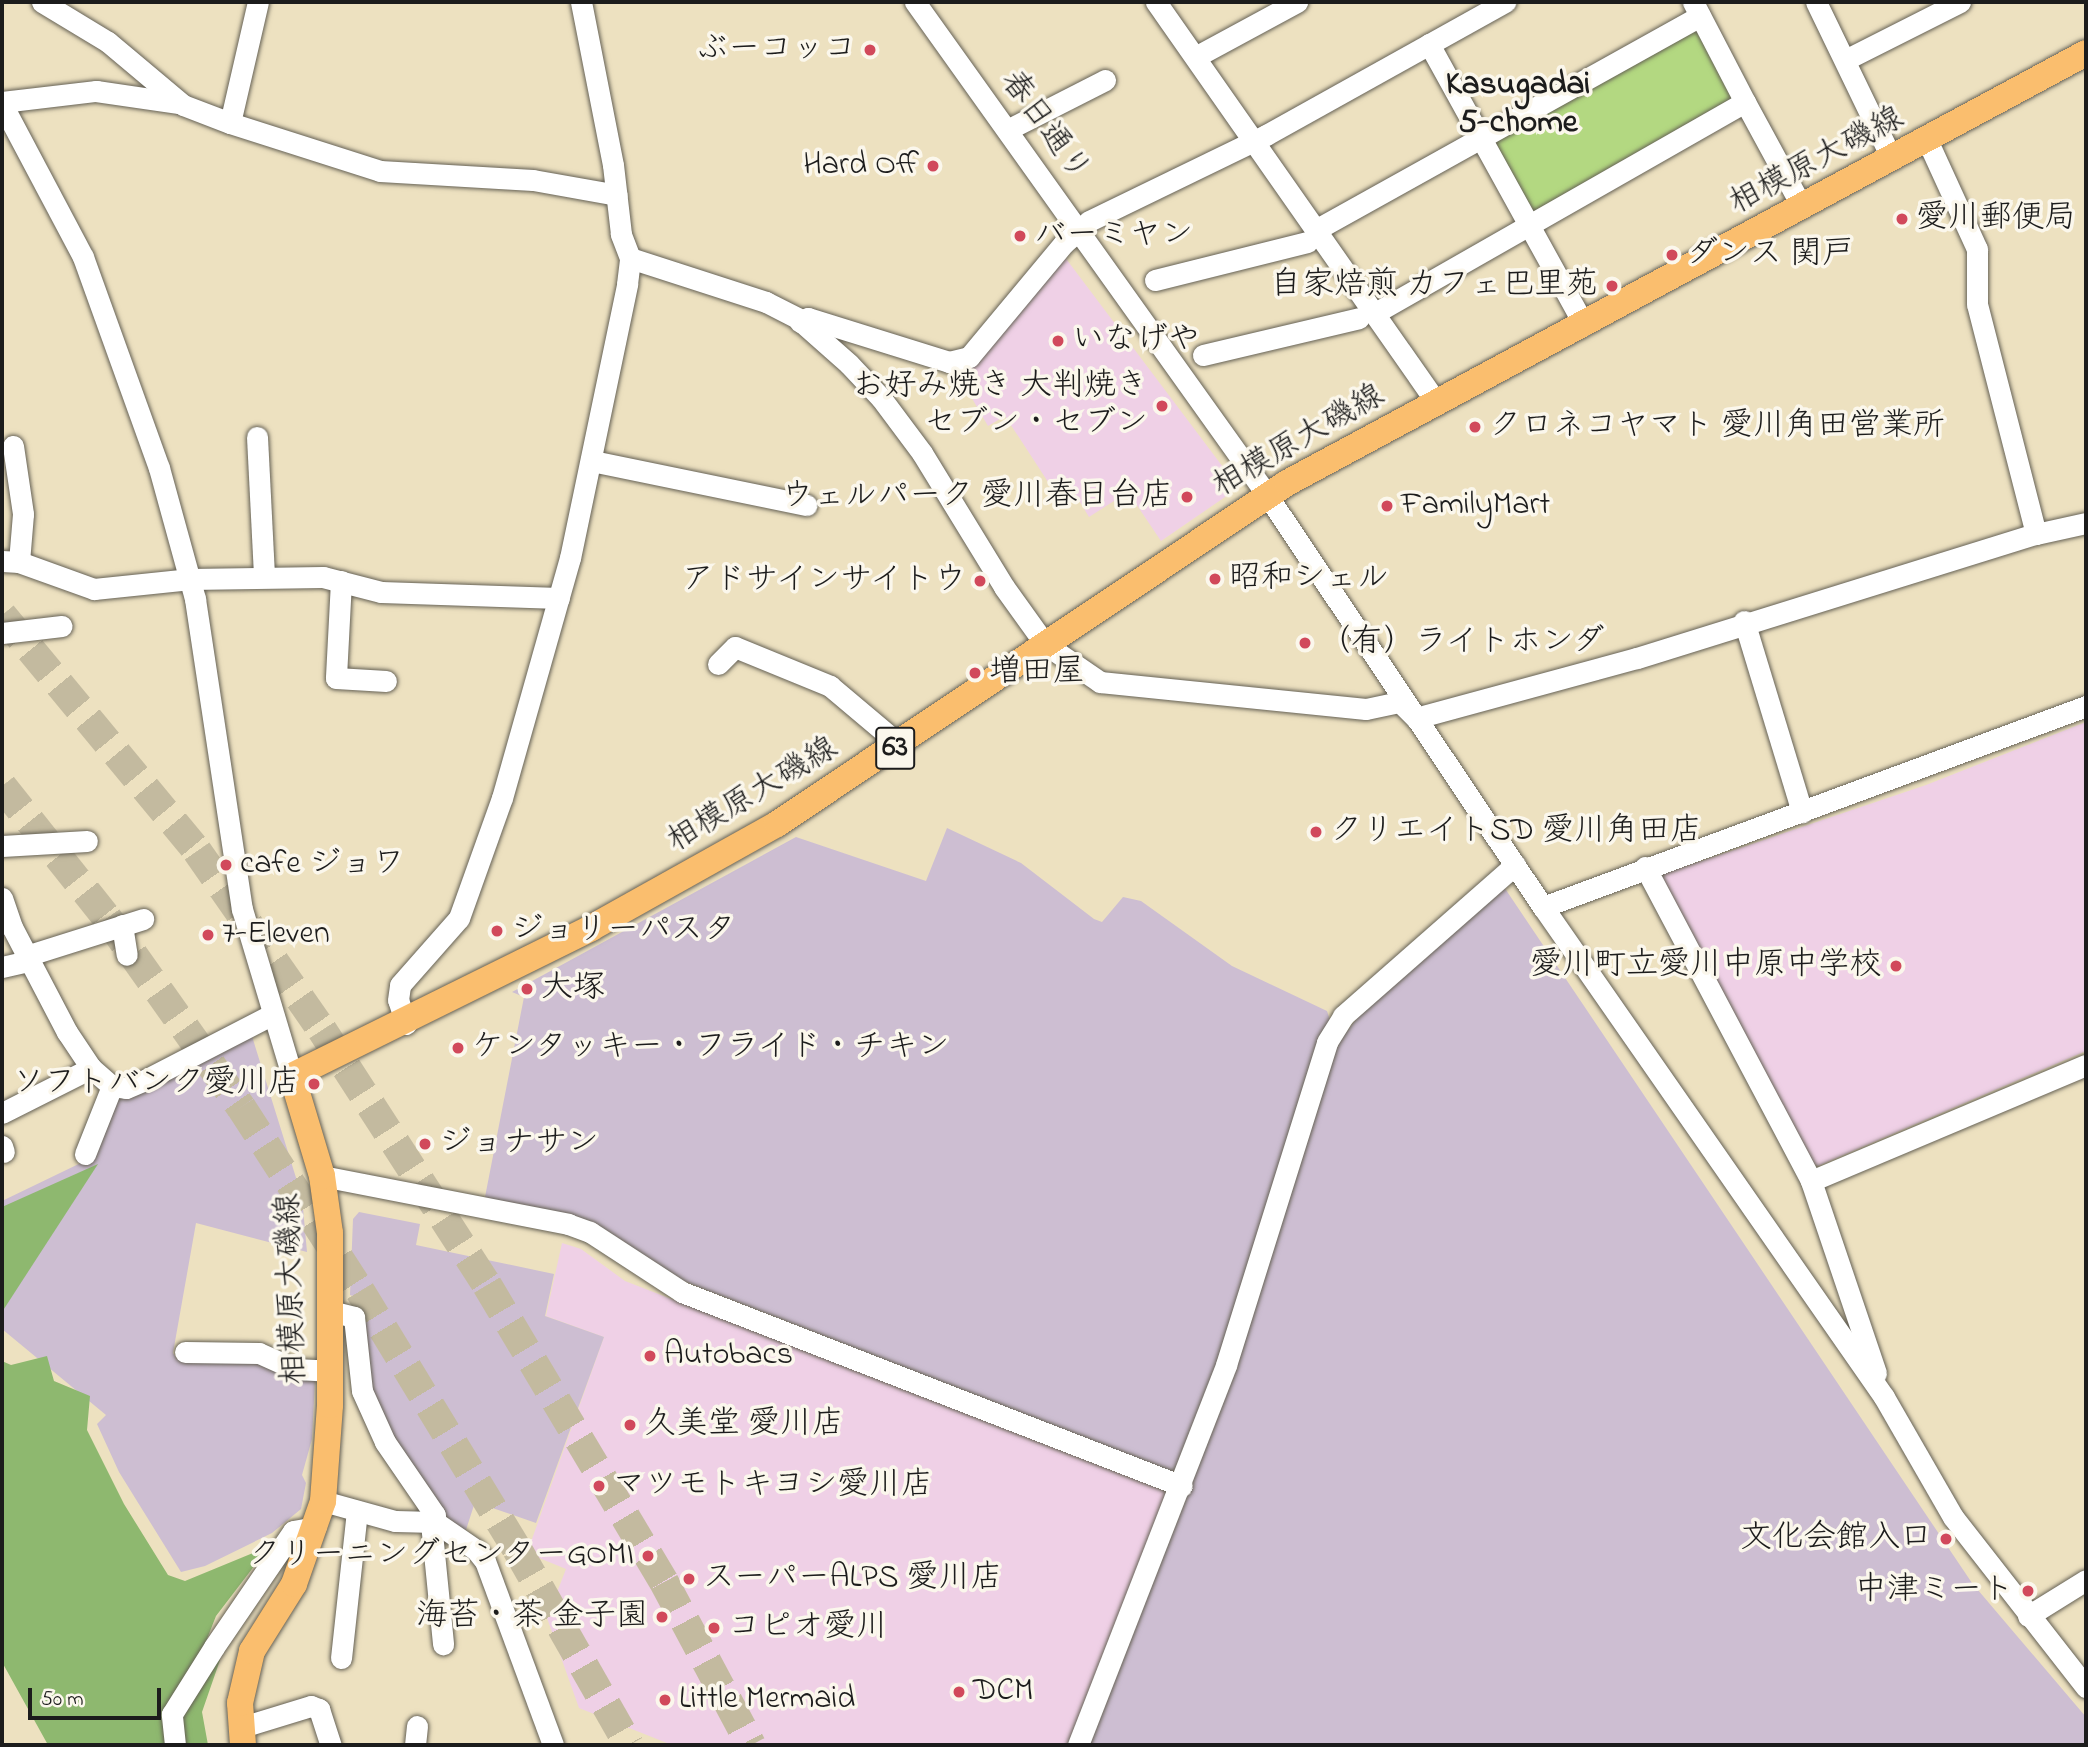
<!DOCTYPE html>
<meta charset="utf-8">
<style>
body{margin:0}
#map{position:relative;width:2088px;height:1747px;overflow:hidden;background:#ede1c0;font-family:"Indie Flower","Klee One",sans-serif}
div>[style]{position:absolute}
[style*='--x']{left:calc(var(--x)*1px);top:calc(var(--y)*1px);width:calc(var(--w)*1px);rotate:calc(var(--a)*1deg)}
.built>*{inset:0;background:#efd0e6}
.industrial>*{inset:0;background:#cdbed2}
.green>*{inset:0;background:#b3d881}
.forest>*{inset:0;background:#8eb86f}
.highway-tunnel>*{height:30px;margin-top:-15px;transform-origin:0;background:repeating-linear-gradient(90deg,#c3ba9f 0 30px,transparent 0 45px)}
.roads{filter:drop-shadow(0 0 2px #656155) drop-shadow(0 0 2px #656155)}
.minor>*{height:21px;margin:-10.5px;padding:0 10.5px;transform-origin:10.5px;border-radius:10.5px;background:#fff}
.major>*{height:26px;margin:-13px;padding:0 13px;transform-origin:13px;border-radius:13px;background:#fabe6e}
.dots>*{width:19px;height:19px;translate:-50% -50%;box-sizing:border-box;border:4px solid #fbf7ec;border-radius:50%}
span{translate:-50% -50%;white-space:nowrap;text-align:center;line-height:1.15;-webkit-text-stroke:7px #fbf7ec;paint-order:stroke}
.shield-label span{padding:2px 5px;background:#fbf7ec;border:2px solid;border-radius:5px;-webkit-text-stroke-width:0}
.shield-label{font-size:30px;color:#1c1c1c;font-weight:700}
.poi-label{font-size:32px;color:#1c1c1c}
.right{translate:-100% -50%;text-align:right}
.left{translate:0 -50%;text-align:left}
.street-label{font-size:32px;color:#1c1c1c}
.neighbourhood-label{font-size:33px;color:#1c1c1c;font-weight:700}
.frame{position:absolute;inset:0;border:4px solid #1c1c1c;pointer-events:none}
.scale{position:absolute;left:28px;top:1688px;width:133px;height:32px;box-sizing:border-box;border:4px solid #1c1c1c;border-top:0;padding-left:9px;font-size:21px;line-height:24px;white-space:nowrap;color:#1c1c1c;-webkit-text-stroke:5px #fbf7ec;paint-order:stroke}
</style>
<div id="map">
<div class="built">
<div style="clip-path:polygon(1064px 256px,1232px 479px,1228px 495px,1161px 541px,1128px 492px,1089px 517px,1065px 477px,1050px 485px,1005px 416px,988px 426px,955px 369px)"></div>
<div style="clip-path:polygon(2086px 722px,2086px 1051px,1818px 1166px,1809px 1162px,1660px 881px,1663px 874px,1926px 785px)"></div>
<div style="clip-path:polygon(562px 1243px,581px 1249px,625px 1281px,1165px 1491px,1168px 1499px,1071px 1745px,672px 1745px,579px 1708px,547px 1618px,566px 1569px,527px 1553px,604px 1337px,546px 1316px)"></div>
</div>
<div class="industrial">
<div style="clip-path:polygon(947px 828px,1021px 863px,1094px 919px,1102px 922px,1123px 897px,1141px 901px,1232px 966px,1327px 1011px,1331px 1023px,1181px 1469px,1172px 1472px,701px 1288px,485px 1197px,524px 997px,512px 992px,796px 837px,926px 881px)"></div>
<div style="clip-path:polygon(1502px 884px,1972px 1583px,2086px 1717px,2086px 1745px,1087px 1745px,1186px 1499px,1332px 1051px,1358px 1017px)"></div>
<div style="clip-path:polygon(251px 1033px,302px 1197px,307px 1252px,196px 1223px,173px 1353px,177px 1359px,257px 1359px,315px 1380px,312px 1439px,302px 1475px,306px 1483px,301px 1509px,272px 1533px,205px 1566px,181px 1572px,119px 1472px,97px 1424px,106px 1415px,2px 1329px,2px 1201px,89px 1159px,112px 1099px)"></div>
<div style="clip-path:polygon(359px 1212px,420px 1224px,416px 1245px,554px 1274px,545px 1316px,604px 1337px,536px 1523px,475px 1502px,465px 1533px,450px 1526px,374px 1410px,362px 1351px,364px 1309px,359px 1298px,350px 1295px,353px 1219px)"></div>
</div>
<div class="green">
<div style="clip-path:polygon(1697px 26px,1735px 99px,1536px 217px,1491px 138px)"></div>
</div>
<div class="forest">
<div style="clip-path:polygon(98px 1164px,2px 1312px,2px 1207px)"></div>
<div style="clip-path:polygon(47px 1356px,54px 1381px,90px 1396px,87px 1430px,124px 1504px,168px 1575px,185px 1581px,258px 1551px,262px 1556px,216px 1616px,203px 1649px,220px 1660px,202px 1712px,208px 1745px,48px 1745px,2px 1662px,2px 1361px,11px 1365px)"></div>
</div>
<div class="highway-tunnel">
<div style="--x:2;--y:615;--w:306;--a:50.4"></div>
<div style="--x:197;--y:851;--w:218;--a:55.1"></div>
<div style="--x:322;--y:1030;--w:304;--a:57.1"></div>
<div style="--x:487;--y:1285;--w:346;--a:59.2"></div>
<div style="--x:664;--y:1582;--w:185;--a:61.9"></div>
<div style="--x:2;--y:786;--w:169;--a:51.5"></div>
<div style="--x:107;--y:918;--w:232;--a:54.7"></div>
<div style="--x:241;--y:1107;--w:219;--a:57.1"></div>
<div style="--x:360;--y:1291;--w:302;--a:58.7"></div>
<div style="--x:517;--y:1549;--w:226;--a:60.3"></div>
</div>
<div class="roads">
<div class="minor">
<div style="--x:42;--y:2;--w:77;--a:31.2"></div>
<div style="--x:108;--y:42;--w:98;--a:40"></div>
<div style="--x:183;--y:105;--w:50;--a:21"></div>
<div style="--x:230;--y:123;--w:124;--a:-77"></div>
<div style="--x:915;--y:2;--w:606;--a:54.47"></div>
<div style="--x:1267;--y:495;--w:496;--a:56.2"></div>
<div style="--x:1543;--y:907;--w:597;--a:55.17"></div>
<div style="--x:1884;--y:1397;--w:138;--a:60.1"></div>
<div style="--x:1953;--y:1517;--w:216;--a:52"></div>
<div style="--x:1156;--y:2;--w:490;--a:55"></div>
<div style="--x:1816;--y:2;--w:174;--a:64.2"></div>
<div style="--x:1429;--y:44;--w:321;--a:61.1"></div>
<div style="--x:1197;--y:56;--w:114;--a:-28.4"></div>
<div style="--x:1845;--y:60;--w:129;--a:-26.8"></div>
<div style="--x:2;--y:102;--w:95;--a:-6.7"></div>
<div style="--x:96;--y:91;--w:82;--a:8.4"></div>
<div style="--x:1745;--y:102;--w:119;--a:61.5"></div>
<div style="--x:2;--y:104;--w:173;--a:62.1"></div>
<div style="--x:83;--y:257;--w:224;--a:70.2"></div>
<div style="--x:159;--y:468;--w:136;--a:74.6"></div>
<div style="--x:195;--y:599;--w:314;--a:81.4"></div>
<div style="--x:242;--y:909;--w:174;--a:73.3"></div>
<div style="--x:230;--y:123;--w:157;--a:17.7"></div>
<div style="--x:380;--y:171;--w:153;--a:3.4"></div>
<div style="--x:533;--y:180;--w:85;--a:10.1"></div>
<div style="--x:1007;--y:130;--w:110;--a:-27"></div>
<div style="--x:1319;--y:228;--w:436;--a:-29.1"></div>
<div style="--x:630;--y:258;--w:143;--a:17.9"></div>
<div style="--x:766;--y:302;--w:35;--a:27"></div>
<div style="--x:797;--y:318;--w:69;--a:41.5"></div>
<div style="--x:849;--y:364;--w:47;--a:46.7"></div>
<div style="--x:881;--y:398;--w:69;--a:53.3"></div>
<div style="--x:922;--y:453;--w:157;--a:58.5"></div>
<div style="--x:1004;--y:587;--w:70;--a:54.3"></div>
<div style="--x:1045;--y:644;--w:67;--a:34.6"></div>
<div style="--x:1100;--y:682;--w:267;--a:5.8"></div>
<div style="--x:1366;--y:709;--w:35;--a:-12"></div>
<div style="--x:1400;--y:702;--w:23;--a:45"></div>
<div style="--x:1416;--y:718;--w:229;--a:-15.2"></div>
<div style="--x:1637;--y:658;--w:418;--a:-17.3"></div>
<div style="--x:2036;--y:534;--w:237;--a:-104.4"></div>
<div style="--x:1977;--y:304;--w:55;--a:-90"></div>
<div style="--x:1977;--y:249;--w:120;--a:-114.6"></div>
<div style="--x:1155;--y:280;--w:157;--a:-14"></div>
<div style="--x:1375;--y:313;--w:426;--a:-29.7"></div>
<div style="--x:1745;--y:102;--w:113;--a:-117.5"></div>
<div style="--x:800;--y:322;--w:9;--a:-27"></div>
<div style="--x:808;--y:318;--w:148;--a:17.3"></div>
<div style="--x:949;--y:362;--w:21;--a:-14"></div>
<div style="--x:969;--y:357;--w:148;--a:-50.2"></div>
<div style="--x:1064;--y:243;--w:33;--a:-41"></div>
<div style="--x:1089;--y:221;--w:197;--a:-25.9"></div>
<div style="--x:1266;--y:135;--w:274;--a:-29.1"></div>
<div style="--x:1203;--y:355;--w:160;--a:-13.3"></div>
<div style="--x:257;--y:437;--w:140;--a:87.1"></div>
<div style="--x:13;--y:446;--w:69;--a:81.6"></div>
<div style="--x:23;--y:514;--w:48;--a:94.8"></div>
<div style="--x:592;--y:461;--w:219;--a:11.6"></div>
<div style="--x:2036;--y:534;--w:51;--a:-12.4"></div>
<div style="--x:2;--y:561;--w:17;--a:3"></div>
<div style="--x:19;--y:562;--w:80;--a:19.8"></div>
<div style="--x:94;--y:589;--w:97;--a:-5.9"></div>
<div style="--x:190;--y:579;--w:133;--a:-0.9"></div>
<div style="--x:323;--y:577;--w:60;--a:14.5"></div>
<div style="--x:381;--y:592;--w:178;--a:1.9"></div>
<div style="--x:341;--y:581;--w:97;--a:93"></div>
<div style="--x:336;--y:678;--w:50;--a:3.4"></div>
<div style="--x:1744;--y:621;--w:200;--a:73.1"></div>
<div style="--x:2;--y:633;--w:60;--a:-6.7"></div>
<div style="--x:718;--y:664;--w:24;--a:-45"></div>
<div style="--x:735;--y:647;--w:103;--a:22.3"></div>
<div style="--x:830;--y:686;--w:92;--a:40.1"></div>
<div style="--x:2;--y:846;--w:85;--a:-3.4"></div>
<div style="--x:1645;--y:867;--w:355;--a:62.1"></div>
<div style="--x:2;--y:898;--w:31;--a:71"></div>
<div style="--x:12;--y:927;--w:119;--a:62.4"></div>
<div style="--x:67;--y:1032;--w:43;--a:56.3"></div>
<div style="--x:91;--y:1068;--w:28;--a:41"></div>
<div style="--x:112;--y:1086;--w:14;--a:8"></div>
<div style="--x:126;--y:1088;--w:21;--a:-23"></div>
<div style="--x:145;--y:1080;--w:142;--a:-27.3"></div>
<div style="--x:1543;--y:907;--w:579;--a:-20.31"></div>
<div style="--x:122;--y:925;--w:30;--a:81"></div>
<div style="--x:26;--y:956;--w:123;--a:-17.5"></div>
<div style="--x:2;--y:967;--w:28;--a:-13"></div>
<div style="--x:406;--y:1024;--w:25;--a:-108"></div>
<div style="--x:398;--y:1000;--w:15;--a:-82"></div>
<div style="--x:400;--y:985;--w:89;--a:-48.6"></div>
<div style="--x:459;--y:918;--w:127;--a:-70.3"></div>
<div style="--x:502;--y:798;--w:249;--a:-74.2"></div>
<div style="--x:570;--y:558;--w:280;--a:-78.2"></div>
<div style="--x:627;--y:284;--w:26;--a:-83"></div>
<div style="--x:630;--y:258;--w:26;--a:-111"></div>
<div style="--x:621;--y:234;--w:69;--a:-96.6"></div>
<div style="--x:613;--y:165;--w:166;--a:-101.1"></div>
<div style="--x:2;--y:1113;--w:100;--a:-26.8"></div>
<div style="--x:2;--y:1146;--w:6;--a:72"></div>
<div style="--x:85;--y:1154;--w:73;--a:-68.3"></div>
<div style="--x:322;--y:1176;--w:251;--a:11"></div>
<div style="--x:568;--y:1224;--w:23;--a:20"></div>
<div style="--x:590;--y:1232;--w:110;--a:33.1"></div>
<div style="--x:682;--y:1292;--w:536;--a:21.21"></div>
<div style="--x:330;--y:1311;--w:25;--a:14"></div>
<div style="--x:354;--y:1317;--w:74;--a:83.8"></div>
<div style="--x:362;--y:1391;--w:56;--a:65.7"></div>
<div style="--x:385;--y:1442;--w:88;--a:55.6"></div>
<div style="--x:435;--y:1515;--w:7;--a:90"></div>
<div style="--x:435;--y:1522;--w:50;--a:34.3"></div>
<div style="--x:476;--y:1550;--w:14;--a:51"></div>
<div style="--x:485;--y:1561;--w:196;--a:69.7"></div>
<div style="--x:185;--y:1352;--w:74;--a:0.8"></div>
<div style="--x:259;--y:1353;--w:39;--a:24"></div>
<div style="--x:295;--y:1369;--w:35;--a:3"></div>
<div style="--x:1876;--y:1373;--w:203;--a:-108.7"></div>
<div style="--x:1811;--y:1181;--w:298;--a:-22.9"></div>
<div style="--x:323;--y:1501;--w:75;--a:15.5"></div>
<div style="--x:395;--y:1521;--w:40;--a:1.4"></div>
<div style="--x:431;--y:1523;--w:122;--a:84.3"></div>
<div style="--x:2028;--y:1616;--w:68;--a:-31.8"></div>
<div style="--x:341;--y:1658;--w:148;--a:-83.8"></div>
<div style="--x:239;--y:1728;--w:75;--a:-17"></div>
<div style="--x:311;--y:1706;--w:9;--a:21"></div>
<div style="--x:319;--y:1709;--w:38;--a:72"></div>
<div style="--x:175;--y:1745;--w:31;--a:-96"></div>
<div style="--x:172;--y:1714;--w:79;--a:-57.9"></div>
<div style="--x:214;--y:1647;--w:140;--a:-55.7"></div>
<div style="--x:293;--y:1531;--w:23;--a:-10"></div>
<div style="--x:415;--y:1745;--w:19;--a:-84"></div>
<div style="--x:1078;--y:1745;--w:408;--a:-68.7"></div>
<div style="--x:1226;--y:1365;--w:338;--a:-72.6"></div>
<div style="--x:1327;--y:1042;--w:31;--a:-58"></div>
<div style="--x:1343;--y:1016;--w:229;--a:-41.3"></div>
</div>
<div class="major">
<div style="--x:243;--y:1745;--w:42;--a:-94.1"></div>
<div style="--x:240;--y:1703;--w:53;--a:-77"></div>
<div style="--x:252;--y:1651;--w:79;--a:-57.9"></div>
<div style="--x:294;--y:1584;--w:88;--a:-70.7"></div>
<div style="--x:323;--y:1501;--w:96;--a:-85.8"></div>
<div style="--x:330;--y:1405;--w:172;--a:-90"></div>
<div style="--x:330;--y:1233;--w:58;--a:-98"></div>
<div style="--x:322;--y:1176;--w:104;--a:-106.7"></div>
<div style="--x:292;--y:1076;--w:334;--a:-26.3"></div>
<div style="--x:591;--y:928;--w:213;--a:-29.2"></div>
<div style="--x:777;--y:824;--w:613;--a:-33.77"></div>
<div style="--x:1287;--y:483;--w:907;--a:-28.29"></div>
</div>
</div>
<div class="dots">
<div style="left:870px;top:50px;background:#d1495b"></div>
<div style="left:933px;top:166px;background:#d1495b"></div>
<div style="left:1902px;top:219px;background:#d1495b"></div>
<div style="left:1020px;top:236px;background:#d1495b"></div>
<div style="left:1672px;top:255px;background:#d1495b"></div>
<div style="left:1612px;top:286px;background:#d1495b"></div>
<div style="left:1058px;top:341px;background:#d1495b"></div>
<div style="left:1162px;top:406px;background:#d1495b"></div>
<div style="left:1475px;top:427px;background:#d1495b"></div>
<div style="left:1187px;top:497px;background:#d1495b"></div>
<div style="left:1387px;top:506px;background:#d1495b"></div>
<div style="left:1215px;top:579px;background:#d1495b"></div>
<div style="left:980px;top:581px;background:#d1495b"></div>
<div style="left:1305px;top:643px;background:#d1495b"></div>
<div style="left:975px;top:673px;background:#d1495b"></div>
<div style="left:1316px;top:832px;background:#d1495b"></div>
<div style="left:226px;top:865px;background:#d1495b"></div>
<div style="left:497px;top:931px;background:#d1495b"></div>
<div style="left:208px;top:935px;background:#d1495b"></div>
<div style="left:1896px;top:966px;background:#d1495b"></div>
<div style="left:527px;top:989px;background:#d1495b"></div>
<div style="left:458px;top:1048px;background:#d1495b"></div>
<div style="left:314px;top:1084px;background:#d1495b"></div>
<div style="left:425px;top:1144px;background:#d1495b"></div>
<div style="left:650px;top:1356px;background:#d1495b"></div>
<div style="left:630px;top:1425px;background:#d1495b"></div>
<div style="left:599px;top:1486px;background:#d1495b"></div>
<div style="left:1946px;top:1539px;background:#d1495b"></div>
<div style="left:648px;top:1556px;background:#d1495b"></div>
<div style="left:689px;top:1579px;background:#d1495b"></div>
<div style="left:2028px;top:1591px;background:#d1495b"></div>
<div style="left:662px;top:1617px;background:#d1495b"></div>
<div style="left:714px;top:1628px;background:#d1495b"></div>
<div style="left:959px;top:1692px;background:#d1495b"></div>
<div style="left:665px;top:1700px;background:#d1495b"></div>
</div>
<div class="shield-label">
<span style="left:895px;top:748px">63</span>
</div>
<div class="poi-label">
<span class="right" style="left:856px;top:50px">ぶーコッコ</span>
<span class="right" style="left:919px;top:166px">Hard Off</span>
<span class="left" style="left:1916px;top:219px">愛川郵便局</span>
<span class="left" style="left:1034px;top:236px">バーミヤン</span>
<span class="left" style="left:1686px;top:255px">ダンス 関戸</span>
<span class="right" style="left:1598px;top:286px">自家焙煎 カフェ巴里苑</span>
<span class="left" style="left:1072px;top:341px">いなげや</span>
<span class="right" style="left:1148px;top:406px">お好み焼き 大判焼き<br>セブン・セブン</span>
<span class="left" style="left:1489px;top:427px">クロネコヤマト 愛川角田営業所</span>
<span class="right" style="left:1173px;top:497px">ウェルパーク 愛川春日台店</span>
<span class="left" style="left:1401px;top:506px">FamilyMart</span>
<span class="left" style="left:1229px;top:579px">昭和シェル</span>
<span class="right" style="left:966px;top:581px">アドサインサイトウ</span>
<span class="left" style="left:1319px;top:643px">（有）ライトホンダ</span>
<span class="left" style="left:989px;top:673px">増田屋</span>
<span class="left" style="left:1330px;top:832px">クリエイトSD 愛川角田店</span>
<span class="left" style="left:240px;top:865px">cafe ジョワ</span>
<span class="left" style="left:511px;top:931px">ジョリーパスタ</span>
<span class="left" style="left:222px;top:935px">7-Eleven</span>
<span class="right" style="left:1882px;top:966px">愛川町立愛川中原中学校</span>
<span class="left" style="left:541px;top:989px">大塚</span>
<span class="left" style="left:472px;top:1048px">ケンタッキー・フライド・チキン</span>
<span class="right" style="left:300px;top:1084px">ソフトバンク愛川店</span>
<span class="left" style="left:439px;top:1144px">ジョナサン</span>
<span class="left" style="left:664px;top:1356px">Autobacs</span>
<span class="left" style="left:644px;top:1425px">久美堂 愛川店</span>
<span class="left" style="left:613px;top:1486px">マツモトキヨシ愛川店</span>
<span class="right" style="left:1932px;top:1539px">文化会館入口</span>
<span class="right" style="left:634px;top:1556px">クリーニングセンターGOMI</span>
<span class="left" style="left:703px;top:1579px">スーパーALPS 愛川店</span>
<span class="right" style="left:2014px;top:1591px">中津ミート</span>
<span class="right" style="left:648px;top:1617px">海苔・茶 金子園</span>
<span class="left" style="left:728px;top:1628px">コピオ愛川</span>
<span class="left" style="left:973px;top:1692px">DCM</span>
<span class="left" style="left:679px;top:1700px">Little Mermaid</span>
</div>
<div class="street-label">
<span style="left:1044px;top:127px;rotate:54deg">春日通り</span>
<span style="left:1817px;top:162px;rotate:-28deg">相模原大磯線</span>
<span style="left:1299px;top:442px;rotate:-30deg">相模原大磯線</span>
<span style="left:753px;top:796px;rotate:-31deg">相模原大磯線</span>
<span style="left:293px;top:1289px;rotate:-92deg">相模原大磯線</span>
</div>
<div class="neighbourhood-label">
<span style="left:1518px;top:105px">Kasugadai<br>5-chome</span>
</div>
<div class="frame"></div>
<div class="scale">50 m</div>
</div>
